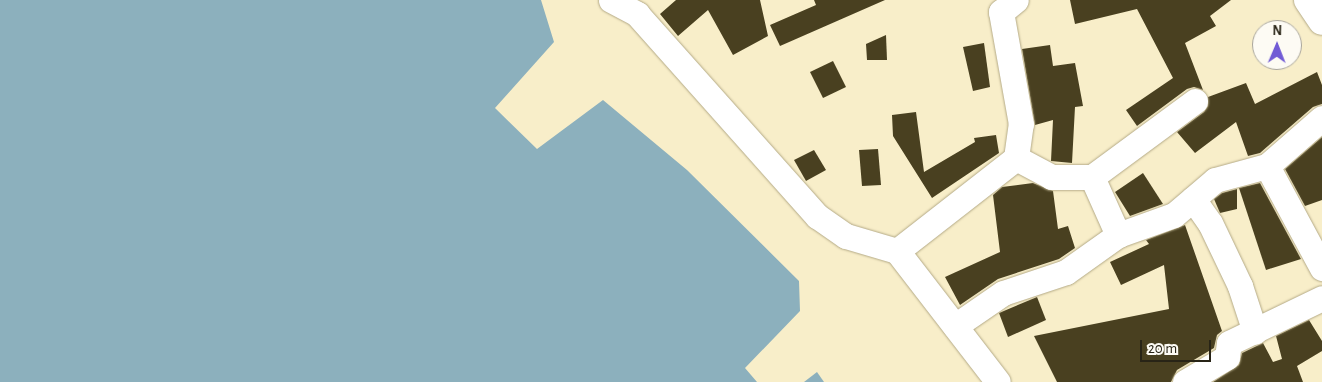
<!DOCTYPE html>
<style>
body{margin:0}
#map{position:relative;width:1322px;height:382px;overflow:hidden;background:#f8eec9;font-family:"Alegreya Sans",sans-serif}
div>[style]{position:absolute}
[style*='--x']{left:calc(var(--x)*1px);top:calc(var(--y)*1px);width:calc(var(--w)*1px);rotate:calc(var(--a)*1deg)}
.water>*{inset:0;background:#8cb0bd}
.building>*{inset:0;background:#494020}
.roads{filter:drop-shadow(0 0 1px #b4aa87) drop-shadow(0 0 1px #b4aa87)}
.minor>*{height:25px;margin:-12.5px;padding:0 12.5px;transform-origin:12.5px;border-radius:12.5px;background:#fff}
.secondary>*{height:28px;margin:-14px;padding:0 14px;transform-origin:14px;border-radius:14px;background:#fff}
span{translate:-50% -50%;white-space:nowrap;text-align:center;line-height:1.15;-webkit-text-stroke:5px #fdfbf4;paint-order:stroke}
.north{position:absolute;left:1252px;top:20px;width:50px;height:50px;box-sizing:border-box;background:#fdfbf4;border:1px solid #a8a59b;border-radius:50%;rotate:1deg;font-size:14px;font-weight:700;line-height:20px;text-align:center;color:#282416}
.north::after{content:'';display:block;margin:auto;width:18px;height:22px;background:#715bd5;clip-path:polygon(50% 0,100% 100%,50% 72%,0 100%)}
.scale{position:absolute;left:1140px;top:340px;width:71px;height:22px;box-sizing:border-box;border:2px solid #282416;border-top:0;padding-left:6px;font-size:15px;line-height:18px;white-space:nowrap;color:#282416;-webkit-text-stroke:4px #fdfbf4;paint-order:stroke}
</style>
<div id="map">
<div class="water">
<div style="clip-path:polygon(0 0,541px 0,554px 42px,495px 108px,537px 149px,603px 100px,687px 170px,799px 281px,800px 311px,745px 368px,757px 382px,0 382px)"></div>
<div style="clip-path:polygon(817px 372px,824px 382px,804px 382px)"></div>
</div>
<div class="building">
<div style="clip-path:polygon(676px 0,760px 0,768px 36px,733px 55px,708px 10px,678px 36px,660px 14px)"></div>
<div style="clip-path:polygon(814px 0,885px 0,780px 46px,770px 25px,816px 5px)"></div>
<div style="clip-path:polygon(1070px 0,1231px 0,1210px 16px,1216px 26px,1185px 43px,1203px 90px,1194px 87px,1187px 89px,1137px 126px,1126px 110px,1173px 78px,1137px 9px,1075px 24px)"></div>
<div style="clip-path:polygon(886px 35px,887px 60px,867px 60px,866px 44px)"></div>
<div style="clip-path:polygon(984px 43px,990px 87px,973px 91px,963px 47px)"></div>
<div style="clip-path:polygon(1050px 45px,1053px 66px,1075px 63px,1083px 106px,1075px 107px,1072px 163px,1051px 161px,1053px 120px,1035px 125px,1022px 49px)"></div>
<div style="clip-path:polygon(833px 61px,846px 87px,823px 98px,810px 72px)"></div>
<div style="clip-path:polygon(1317px 72px,1322px 85px,1322px 104px,1313px 107px,1260px 153px,1248px 156px,1236px 122px,1195px 153px,1177px 132px,1204px 112px,1208px 106px,1208px 97px,1246px 83px,1255px 104px)"></div>
<div style="clip-path:polygon(916px 112px,924px 172px,975px 142px,974px 138px,996px 135px,999px 153px,932px 198px,893px 136px,892px 115px)"></div>
<div style="clip-path:polygon(1322px 137px,1322px 200px,1305px 206px,1285px 169px)"></div>
<div style="clip-path:polygon(878px 149px,881px 185px,862px 186px,859px 150px)"></div>
<div style="clip-path:polygon(814px 150px,826px 170px,806px 181px,794px 160px)"></div>
<div style="clip-path:polygon(1143px 173px,1163px 204px,1130px 216px,1115px 192px)"></div>
<div style="clip-path:polygon(1033px 183px,1053px 191px,1058px 229px,1068px 226px,1075px 248px,1059px 259px,998px 279px,960px 305px,945px 277px,1000px 252px,993px 195px,1002px 187px)"></div>
<div style="clip-path:polygon(1260px 183px,1301px 259px,1266px 270px,1239px 188px)"></div>
<div style="clip-path:polygon(1237px 189px,1237px 209px,1220px 213px,1214px 199px,1222px 193px)"></div>
<div style="clip-path:polygon(1185px 225px,1222px 331px,1217px 335px,1214px 348px,1177px 370px,1171px 382px,1057px 382px,1034px 336px,1169px 309px,1164px 265px,1121px 285px,1110px 262px,1149px 244px,1146px 240px)"></div>
<div style="clip-path:polygon(1037px 297px,1046px 320px,1008px 337px,999px 313px)"></div>
<div style="clip-path:polygon(1309px 320px,1322px 341px,1322px 351px,1297px 366px,1303px 382px,1213px 382px,1239px 365px,1242px 353px,1263px 343px,1273px 362px,1282px 359px,1276px 336px)"></div>
</div>
<div class="roads">
<div class="minor">
<div style="--x:611;--y:0;--w:30;--a:28"></div>
<div style="--x:637;--y:14;--w:271;--a:48.3"></div>
<div style="--x:817;--y:216;--w:35;--a:35"></div>
<div style="--x:846;--y:236;--w:53;--a:16.4"></div>
<div style="--x:897;--y:251;--w:165;--a:52.4"></div>
<div style="--x:1016;--y:158;--w:40;--a:28"></div>
<div style="--x:1051;--y:177;--w:41;--a:0"></div>
<div style="--x:1092;--y:177;--w:64;--a:65.9"></div>
<div style="--x:1267;--y:166;--w:116;--a:61.7"></div>
<div style="--x:1092;--y:177;--w:128;--a:-36.4"></div>
<div style="--x:1193;--y:199;--w:29;--a:55"></div>
<div style="--x:1210;--y:223;--w:70;--a:64.5"></div>
<div style="--x:1240;--y:286;--w:48;--a:71.9"></div>
<div style="--x:897;--y:251;--w:151;--a:-38"></div>
<div style="--x:1016;--y:158;--w:34;--a:-82"></div>
<div style="--x:1021;--y:124;--w:114;--a:-100.1"></div>
<div style="--x:1001;--y:12;--w:19;--a:-39"></div>
<div style="--x:955;--y:326;--w:58;--a:-34.5"></div>
<div style="--x:1003;--y:293;--w:66;--a:-18.4"></div>
<div style="--x:1066;--y:272;--w:64;--a:-35.4"></div>
<div style="--x:1118;--y:235;--w:59;--a:-19.7"></div>
<div style="--x:1174;--y:215;--w:54;--a:-40.5"></div>
<div style="--x:1215;--y:180;--w:54;--a:-15.1"></div>
<div style="--x:1267;--y:166;--w:73;--a:-41.1"></div>
<div style="--x:1185;--y:382;--w:49;--a:-30.8"></div>
<div style="--x:1227;--y:357;--w:14;--a:-82"></div>
<div style="--x:1229;--y:343;--w:103;--a:-25.8"></div>
</div>
<div class="secondary">
<div style="--x:1308;--y:0;--w:25;--a:56"></div>
</div>
</div>
<div class="north">N</div>
<div class="scale">20 m</div>
</div>
